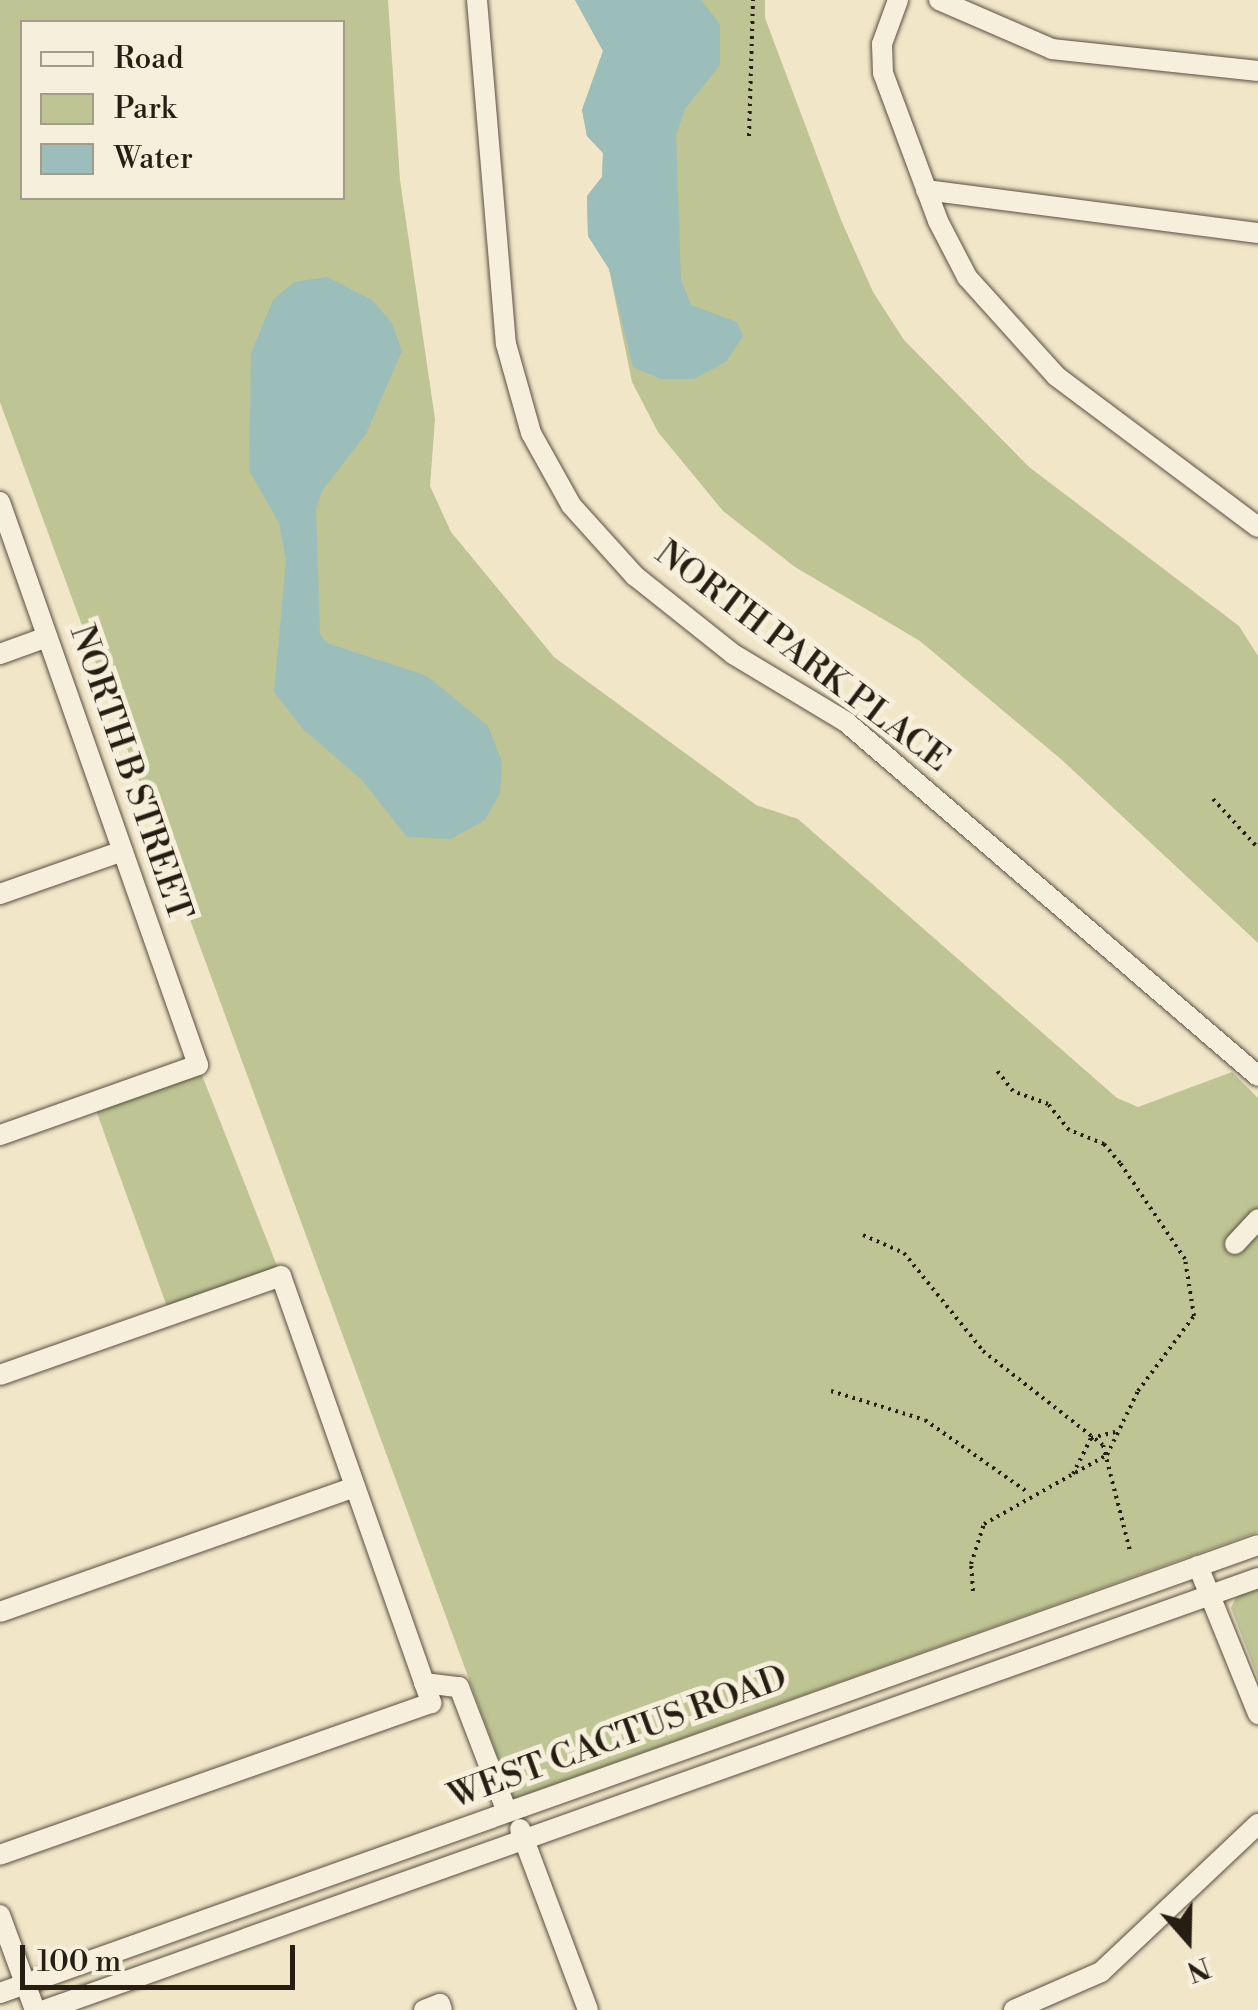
<!DOCTYPE html>
<style>
body{margin:0}
#map{position:relative;width:1258px;height:2010px;overflow:hidden;background:#f1e6c8;font-family:"Libre Bodoni",serif}
div>[style]{position:absolute}
[style*='--x']{left:calc(var(--x)*1px);top:calc(var(--y)*1px);width:calc(var(--w)*1px);rotate:calc(var(--a)*1deg)}
.green>*{inset:0;background:#bec493}
.water>*{inset:0;background:#9bbebb}
.path>*{height:4px;margin-top:-2px;transform-origin:0;background:repeating-linear-gradient(90deg,#261d13 0 2.5px,transparent 0 7.5px)}
.roads{filter:drop-shadow(0 0 2px #594f40) drop-shadow(0 0 2px #594f40)}
.minor>*{height:20px;margin:-10px;padding:0 10px;transform-origin:10px;border-radius:10px;background:#f6efdb}
span{translate:-50% -50%;white-space:nowrap;text-align:center;line-height:1.15;-webkit-text-stroke:10px #f6efdb;paint-order:stroke}
.street-label{font-size:35px;color:#261d13}
.legend{position:absolute;left:20px;top:20px;width:325px;height:180px;box-sizing:border-box;background:#f6efdb;border:2px solid #a39b8b;margin:0;padding:12px 18px;list-style:none;font-size:30px;color:#261d13}
.legend li{display:flex;align-items:center;gap:20px;height:50px}
.legend b{width:50px;border:2px solid #a39b8b}
.north{position:absolute;left:1138px;top:1890px;width:100px;height:100px;-webkit-text-stroke:8px #f6efdb;paint-order:stroke;rotate:160deg;font-size:28px;font-weight:700;line-height:40px;text-align:center;color:#261d13}
.north::after{content:'';display:block;margin:auto;width:35px;height:45px;background:#261d13;clip-path:polygon(50% 0,100% 100%,50% 72%,0 100%)}
.scale{position:absolute;left:20px;top:1945px;width:275px;height:45px;box-sizing:border-box;border:5px solid #261d13;border-top:0;padding-left:12px;font-size:30px;line-height:35px;white-space:nowrap;color:#261d13;-webkit-text-stroke:8px #f6efdb;paint-order:stroke}
</style>
<div id="map">
<div class="green">
<div style="clip-path:polygon(evenodd,0 0,388px 0,400px 180px,435px 419px,430px 486px,451px 532px,554px 657px,756px 805px,798px 819px,1117px 1098px,1138px 1107px,1232px 1072px,1258px 1098px,1258px 1532px,513px 1799px,0 402px,0 0,22px 22px,342px 22px,342px 198px,22px 198px,22px 22px)"></div>
<div style="clip-path:polygon(575px 0,765px 0,765px 18px,841px 220px,873px 292px,904px 340px,1029px 467px,1239px 626px,1258px 656px,1258px 943px,1062px 760px,920px 641px,795px 567px,723px 511px,658px 432px,632px 382px,609px 269px,588px 236px,587px 196px,602px 177px,603px 153px,587px 136px,582px 110px,603px 51px)"></div>
<div style="clip-path:polygon(198px 1065px,281px 1276px,170px 1315px,93px 1102px)"></div>
<div style="clip-path:polygon(1258px 1586px,1258px 1678px,1231px 1608px,1237px 1595px)"></div>
</div>
<div class="water">
<div style="clip-path:polygon(575px 0,701px 0,720px 24px,720px 65px,685px 109px,676px 135px,681px 280px,691px 305px,737px 322px,743px 336px,726px 362px,694px 379px,661px 379px,633px 367px,609px 269px,588px 236px,587px 196px,602px 177px,603px 153px,587px 136px,582px 110px,603px 51px)"></div>
<div style="clip-path:polygon(327px 277px,372px 300px,392px 323px,402px 351px,366px 434px,322px 491px,316px 510px,320px 634px,327px 643px,427px 676px,488px 726px,502px 762px,500px 793px,485px 820px,451px 839px,407px 837px,361px 779px,303px 729px,274px 692px,286px 560px,279px 523px,249px 470px,251px 353px,273px 300px,294px 282px)"></div>
</div>
<div class="path">
<div style="--x:749;--y:136;--w:136;--a:-88.3"></div>
<div style="--x:1213;--y:799;--w:67;--a:47.4"></div>
<div style="--x:863;--y:1235;--w:45;--a:23.7"></div>
<div style="--x:904;--y:1253;--w:126;--a:51.1"></div>
<div style="--x:983;--y:1351;--w:152;--a:38.1"></div>
<div style="--x:1103;--y:1445;--w:109;--a:75.7"></div>
<div style="--x:831;--y:1391;--w:98;--a:17.1"></div>
<div style="--x:925;--y:1420;--w:127;--a:35.1"></div>
<div style="--x:1073;--y:1474;--w:40;--a:-63.4"></div>
<div style="--x:1091;--y:1438;--w:25;--a:-14"></div>
<div style="--x:973;--y:1591;--w:27;--a:-94"></div>
<div style="--x:971;--y:1564;--w:42;--a:-72"></div>
<div style="--x:984;--y:1524;--w:141;--a:-29.3"></div>
<div style="--x:1107;--y:1455;--w:71;--a:-64.2"></div>
<div style="--x:1138;--y:1391;--w:94;--a:-53.3"></div>
<div style="--x:1194;--y:1316;--w:58;--a:-99"></div>
<div style="--x:1185;--y:1259;--w:116;--a:-124.1"></div>
<div style="--x:1120;--y:1163;--w:25;--a:-130"></div>
<div style="--x:1104;--y:1144;--w:38;--a:-158"></div>
<div style="--x:1069;--y:1130;--w:33;--a:-129"></div>
<div style="--x:1048;--y:1104;--w:37;--a:-160"></div>
<div style="--x:1013;--y:1091;--w:29;--a:-128"></div>
</div>
<div class="roads">
<div class="minor">
<div style="--x:477;--y:0;--w:345;--a:85.2"></div>
<div style="--x:506;--y:344;--w:92;--a:74.3"></div>
<div style="--x:531;--y:433;--w:82;--a:60.9"></div>
<div style="--x:571;--y:505;--w:96;--a:48"></div>
<div style="--x:635;--y:576;--w:125;--a:38.5"></div>
<div style="--x:733;--y:654;--w:132;--a:31"></div>
<div style="--x:846;--y:722;--w:543;--a:40.67"></div>
<div style="--x:898;--y:0;--w:47;--a:110"></div>
<div style="--x:882;--y:44;--w:29;--a:88"></div>
<div style="--x:883;--y:73;--w:158;--a:69.6"></div>
<div style="--x:938;--y:221;--w:63;--a:62.6"></div>
<div style="--x:967;--y:277;--w:133;--a:48"></div>
<div style="--x:1056;--y:376;--w:252;--a:36.8"></div>
<div style="--x:939;--y:0;--w:123;--a:23.4"></div>
<div style="--x:1052;--y:49;--w:207;--a:6.1"></div>
<div style="--x:926;--y:190;--w:335;--a:7.4"></div>
<div style="--x:0;--y:502;--w:597;--a:70.62"></div>
<div style="--x:198;--y:1065;--w:210;--a:160.5"></div>
<div style="--x:0;--y:654;--w:50;--a:-19.9"></div>
<div style="--x:0;--y:894;--w:130;--a:-19.3"></div>
<div style="--x:1235;--y:1244;--w:34;--a:-47"></div>
<div style="--x:0;--y:1375;--w:298;--a:-19.4"></div>
<div style="--x:281;--y:1276;--w:453;--a:70.6"></div>
<div style="--x:431;--y:1703;--w:457;--a:160.6"></div>
<div style="--x:1198;--y:1566;--w:160;--a:67.9"></div>
<div style="--x:0;--y:1612;--w:376;--a:-19.4"></div>
<div style="--x:424;--y:1683;--w:35;--a:7"></div>
<div style="--x:459;--y:1687;--w:134;--a:69"></div>
<div style="--x:520;--y:1829;--w:193;--a:69.4"></div>
<div style="--x:0;--y:1915;--w:101;--a:69.8"></div>
<div style="--x:0;--y:1993;--w:1335;--a:-19.6"></div>
<div style="--x:45;--y:2010;--w:1288;--a:-19.6"></div>
<div style="--x:424;--y:2010;--w:17;--a:-21"></div>
<div style="--x:440;--y:2004;--w:6;--a:72"></div>
<div style="--x:1014;--y:2010;--w:95;--a:-23.6"></div>
<div style="--x:1101;--y:1972;--w:216;--a:-43.3"></div>
</div>
</div>
<div class="street-label">
<span style="left:802px;top:657px;rotate:37deg">NORTH PARK PLACE</span>
<span style="left:130px;top:773px;rotate:71deg">NORTH B STREET</span>
<span style="left:618px;top:1738px;rotate:-20deg">WEST CACTUS ROAD</span>
</div>
<ul class="legend">
<li><b style="height:12px;background:#f6efdb"></b>Road</li>
<li><b style="height:28px;background:#bec493"></b>Park</li>
<li><b style="height:28px;background:#9bbebb"></b>Water</li>
</ul>
<div class="north">N</div>
<div class="scale">100 m</div>
</div>
